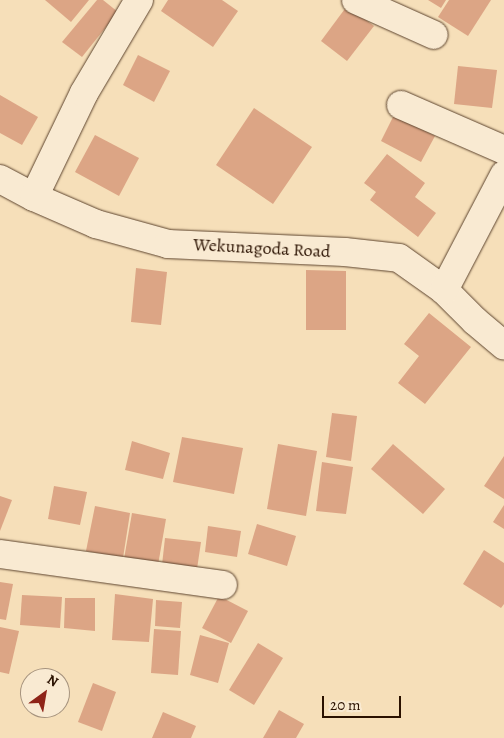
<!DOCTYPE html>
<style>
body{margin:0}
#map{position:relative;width:504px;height:738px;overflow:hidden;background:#f6dfb9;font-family:Alegreya,serif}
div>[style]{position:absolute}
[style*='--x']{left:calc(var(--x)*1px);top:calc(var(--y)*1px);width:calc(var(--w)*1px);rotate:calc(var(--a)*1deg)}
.building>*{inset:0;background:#dca585}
.roads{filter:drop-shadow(0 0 1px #5d442e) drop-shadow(0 0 1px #5d442e)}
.minor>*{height:28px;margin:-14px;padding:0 14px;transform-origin:14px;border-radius:14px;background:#f9ead2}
span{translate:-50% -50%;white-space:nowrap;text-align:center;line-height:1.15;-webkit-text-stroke:4px #f9ead2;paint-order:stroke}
.street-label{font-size:18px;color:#2a1100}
.north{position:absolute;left:20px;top:668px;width:50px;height:50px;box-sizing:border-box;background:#f9ead2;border:1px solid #a6937e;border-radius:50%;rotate:32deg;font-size:14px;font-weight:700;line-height:20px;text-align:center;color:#2a1100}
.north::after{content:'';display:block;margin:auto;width:18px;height:22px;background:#8f2418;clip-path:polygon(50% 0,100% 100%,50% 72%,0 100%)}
.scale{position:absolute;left:322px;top:696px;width:79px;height:22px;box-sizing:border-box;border:2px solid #2a1100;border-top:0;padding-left:6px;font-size:15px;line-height:18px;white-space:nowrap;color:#2a1100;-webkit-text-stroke:4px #f9ead2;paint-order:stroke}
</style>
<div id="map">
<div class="building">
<div style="clip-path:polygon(45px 0,89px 0,71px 22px)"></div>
<div style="clip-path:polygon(97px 0,103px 0,118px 12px,82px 57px,62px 42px)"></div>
<div style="clip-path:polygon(168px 0,222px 0,238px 11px,213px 47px,161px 11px)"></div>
<div style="clip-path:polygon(428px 0,446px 0,441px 8px)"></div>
<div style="clip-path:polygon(449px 0,491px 0,468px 36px,438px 17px)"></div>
<div style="clip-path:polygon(347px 6px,374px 26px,347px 61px,321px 41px)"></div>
<div style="clip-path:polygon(138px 55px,170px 71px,154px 102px,123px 85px)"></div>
<div style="clip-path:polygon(458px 66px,497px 70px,492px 108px,454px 104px)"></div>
<div style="clip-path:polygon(0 95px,38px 117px,22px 145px,0 133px)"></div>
<div style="clip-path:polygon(254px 108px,312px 147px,273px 204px,216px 165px)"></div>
<div style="clip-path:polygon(394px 115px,435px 136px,421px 162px,381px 141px)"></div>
<div style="clip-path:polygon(95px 135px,139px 158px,119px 196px,75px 172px)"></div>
<div style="clip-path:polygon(387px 154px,425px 183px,415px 197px,436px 213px,418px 237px,370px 200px,376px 192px,364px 183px)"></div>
<div style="clip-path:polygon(136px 268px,167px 272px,161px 325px,131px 322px)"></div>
<div style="clip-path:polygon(306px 270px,346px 271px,346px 330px,306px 330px)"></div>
<div style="clip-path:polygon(429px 313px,471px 347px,425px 404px,398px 383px,419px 356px,404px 344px)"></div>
<div style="clip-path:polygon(332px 413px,357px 416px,351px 461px,326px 457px)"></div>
<div style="clip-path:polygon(182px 437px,243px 448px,234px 494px,173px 482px)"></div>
<div style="clip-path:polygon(132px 441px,170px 453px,163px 479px,125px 470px)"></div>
<div style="clip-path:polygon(278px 444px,317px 451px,306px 516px,267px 509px)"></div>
<div style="clip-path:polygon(393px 444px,445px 489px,423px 514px,371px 469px)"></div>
<div style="clip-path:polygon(504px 456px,504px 499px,484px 486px)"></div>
<div style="clip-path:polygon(322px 462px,353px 467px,346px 514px,316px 511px)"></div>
<div style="clip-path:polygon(54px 486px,87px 492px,80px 525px,48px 519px)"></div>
<div style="clip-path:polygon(0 496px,12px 500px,0 531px)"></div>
<div style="clip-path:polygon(504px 505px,504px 529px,493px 522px)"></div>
<div style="clip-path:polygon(95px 506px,130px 513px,123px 558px,86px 551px)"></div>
<div style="clip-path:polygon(132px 513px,166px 519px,158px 565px,124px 559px)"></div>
<div style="clip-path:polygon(257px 524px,296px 536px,287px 566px,248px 554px)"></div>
<div style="clip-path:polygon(208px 526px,241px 531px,237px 557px,205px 552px)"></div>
<div style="clip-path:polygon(165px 538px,201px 542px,197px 569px,162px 565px)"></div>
<div style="clip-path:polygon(484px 550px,504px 563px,504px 604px,501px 608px,463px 584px)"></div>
<div style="clip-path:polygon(0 582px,13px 584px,6px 620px,0 619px)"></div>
<div style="clip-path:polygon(115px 594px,153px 599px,149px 642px,112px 640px)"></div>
<div style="clip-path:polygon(22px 595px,62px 597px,60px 628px,20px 625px)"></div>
<div style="clip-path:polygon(219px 596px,248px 611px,231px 643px,202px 628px)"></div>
<div style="clip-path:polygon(65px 598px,95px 598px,95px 631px,64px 628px)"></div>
<div style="clip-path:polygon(156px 600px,182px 602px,180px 628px,155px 626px)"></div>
<div style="clip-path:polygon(0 627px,19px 631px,9px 674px,0 672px)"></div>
<div style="clip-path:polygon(154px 629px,181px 631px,178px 675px,151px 673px)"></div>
<div style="clip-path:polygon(200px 635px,229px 643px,218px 683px,190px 675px)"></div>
<div style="clip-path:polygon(258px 643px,283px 658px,254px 705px,229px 690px)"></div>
<div style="clip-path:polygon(93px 683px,116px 692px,102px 731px,78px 722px)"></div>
<div style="clip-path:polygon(279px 710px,304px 724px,296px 738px,263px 738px)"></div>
<div style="clip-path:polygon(163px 712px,196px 726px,191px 738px,152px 738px)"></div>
</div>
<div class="roads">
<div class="minor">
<div style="--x:356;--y:0;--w:85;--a:24.2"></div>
<div style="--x:401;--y:105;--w:112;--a:23.6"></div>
<div style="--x:0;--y:179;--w:38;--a:28"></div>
<div style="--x:34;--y:197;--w:68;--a:23.5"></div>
<div style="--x:96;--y:224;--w:75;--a:15.5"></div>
<div style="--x:168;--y:244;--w:177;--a:2.6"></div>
<div style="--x:345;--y:252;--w:54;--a:6.3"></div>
<div style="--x:399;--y:258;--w:55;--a:35.4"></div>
<div style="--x:444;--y:290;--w:44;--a:45"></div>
<div style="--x:475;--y:321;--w:38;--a:40"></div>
<div style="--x:34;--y:197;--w:115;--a:-64.3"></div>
<div style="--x:84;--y:93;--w:108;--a:-59.4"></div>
<div style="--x:444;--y:290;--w:130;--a:-62.4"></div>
<div style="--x:0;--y:554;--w:225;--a:7.9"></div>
</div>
</div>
<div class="street-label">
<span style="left:262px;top:248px;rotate:3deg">Wekunagoda Road</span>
</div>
<div class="north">N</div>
<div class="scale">20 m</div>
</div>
